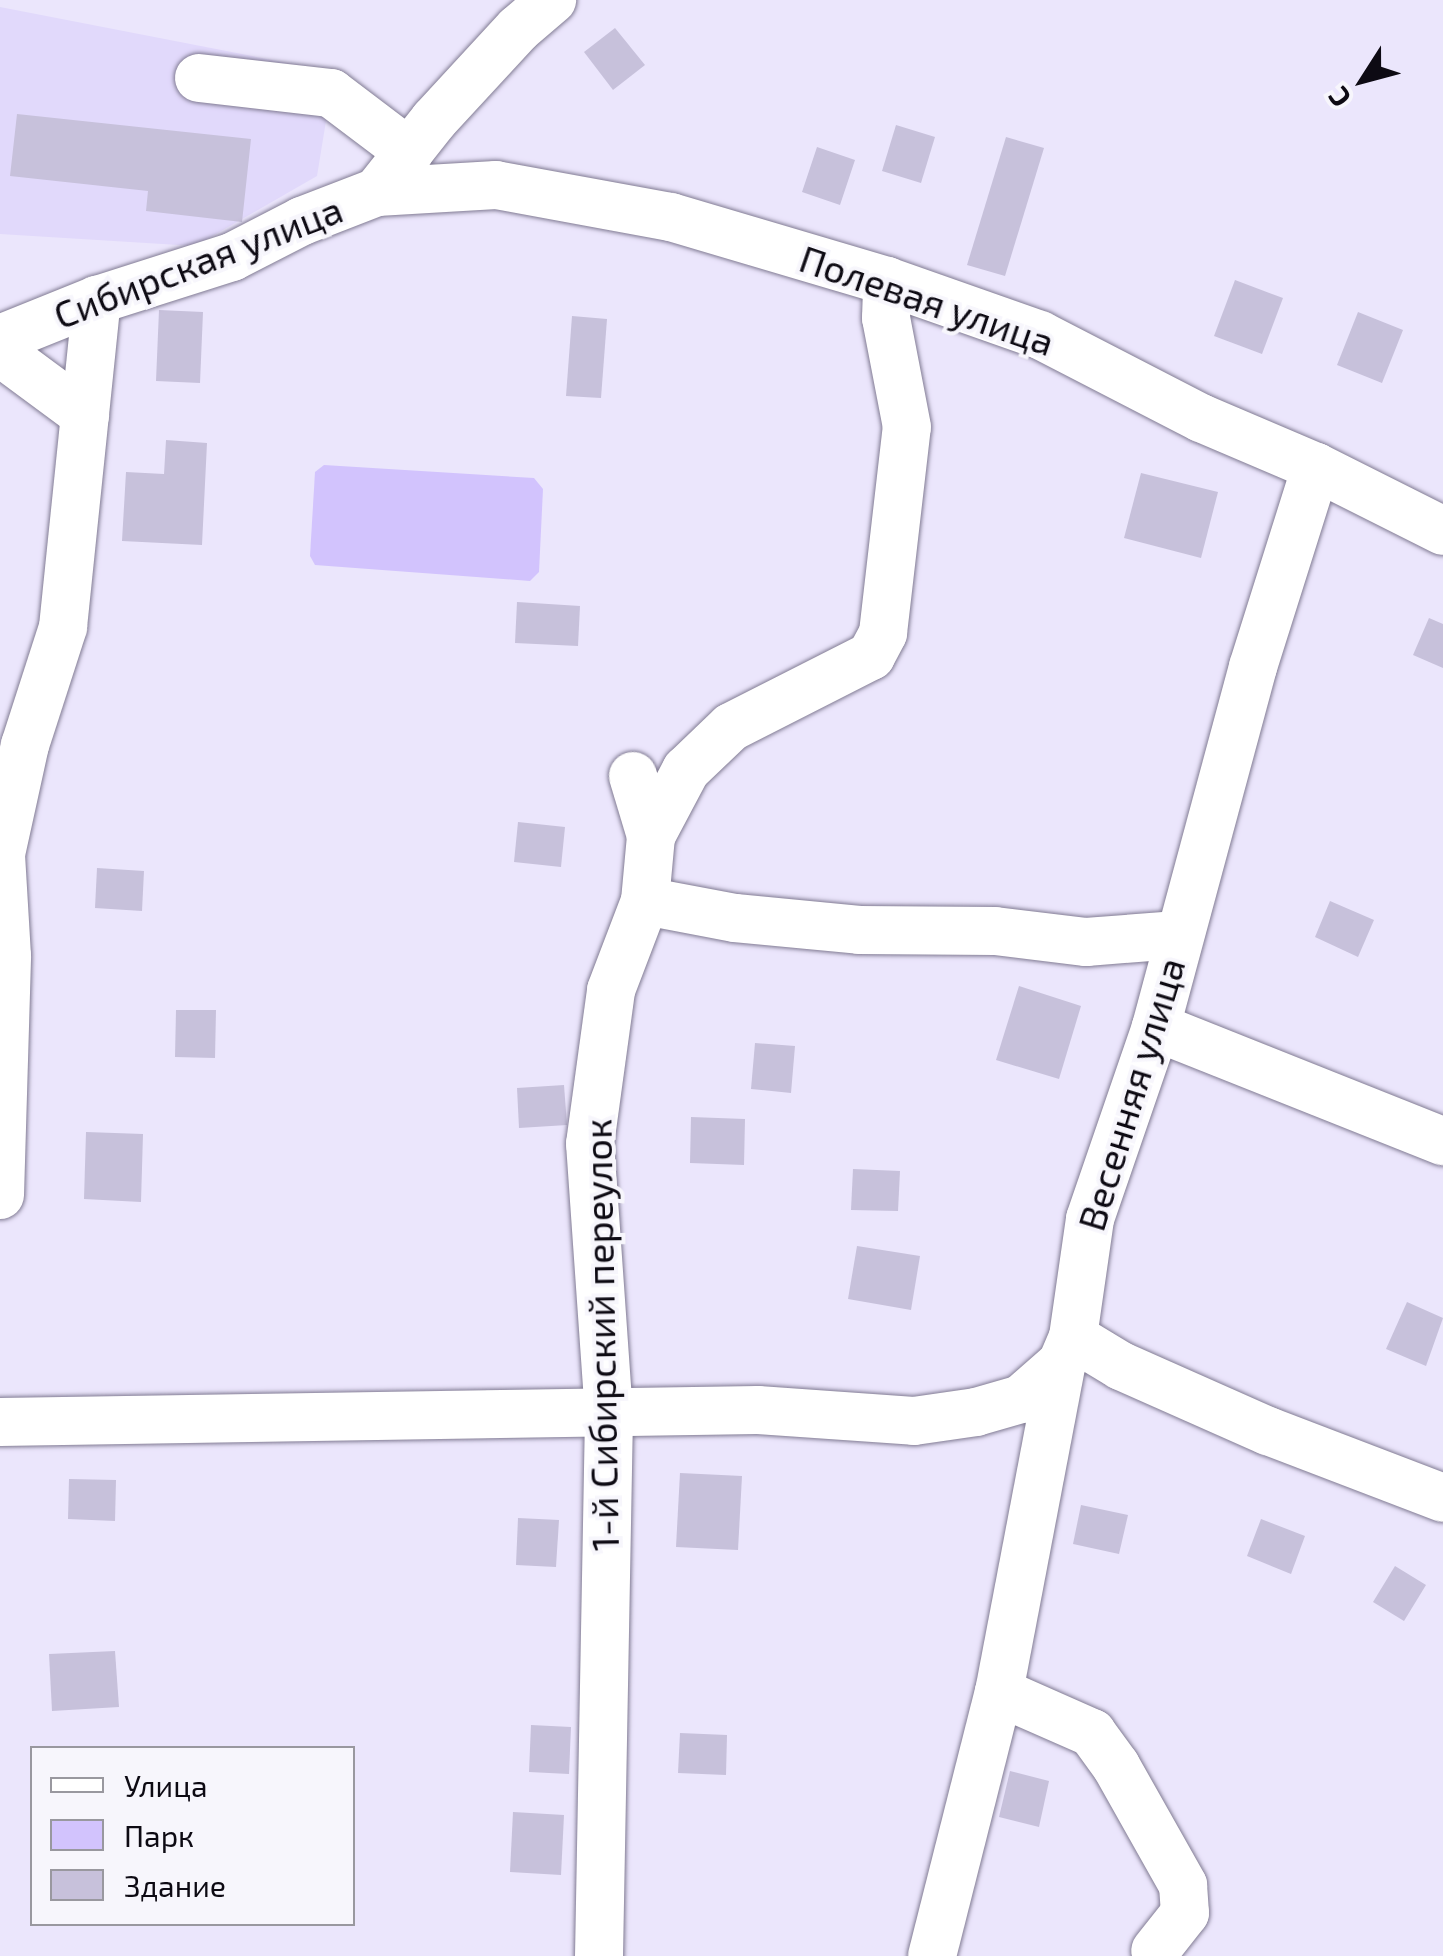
<!DOCTYPE html>
<meta charset="utf-8">
<style>
body{margin:0}
#map{position:relative;width:1443px;height:1956px;overflow:hidden;background:#ebe6fc;font-family:"Exo 2",sans-serif}
div>[style]{position:absolute}
[style*='--x']{left:calc(var(--x)*1px);top:calc(var(--y)*1px);width:calc(var(--w)*1px);rotate:calc(var(--a)*1deg)}
.built>*{inset:0;background:#e1d9fb}
.green>*{inset:0;background:#d2c3fd}
.building>*{inset:0;background:#c7c1db}
.roads{filter:drop-shadow(0 0 2px #817b93) drop-shadow(0 0 2px #817b93)}
.minor>*{height:48px;margin:-24px;padding:0 24px;transform-origin:24px;border-radius:24px;background:#fff}
span{translate:-50% -50%;white-space:nowrap;text-align:center;line-height:1.15;-webkit-text-stroke:8px #f7f6fc;paint-order:stroke}
.street-label{font-size:38px;color:#0d0a13}
.legend{position:absolute;left:30px;top:1746px;width:325px;height:180px;box-sizing:border-box;background:#f7f6fc;border:2px solid #99989f;margin:0;padding:12px 18px;list-style:none;font-size:30px;color:#0d0a13}
.legend li{display:flex;align-items:center;gap:20px;height:50px}
.legend b{width:50px;border:2px solid #99989f}
.north{position:absolute;left:1313px;top:30px;width:100px;height:100px;-webkit-text-stroke:8px #f7f6fc;paint-order:stroke;rotate:234deg;font-size:28px;font-weight:700;line-height:40px;text-align:center;color:#0d0a13}
.north::after{content:'';display:block;margin:auto;width:35px;height:45px;background:#0d0a13;clip-path:polygon(50% 0,100% 100%,50% 72%,0 100%)}
</style>
<div id="map">
<div class="built">
<div style="clip-path:polygon(0 7px,334px 72px,317px 176px,195px 246px,0 234px)"></div>
</div>
<div class="green">
<div style="clip-path:polygon(324px 465px,534px 478px,543px 489px,539px 572px,530px 581px,315px 565px,310px 556px,315px 472px)"></div>
</div>
<div class="building">
<div style="clip-path:polygon(615px 28px,645px 65px,613px 90px,584px 52px)"></div>
<div style="clip-path:polygon(17px 114px,251px 139px,242px 222px,146px 211px,148px 191px,10px 176px)"></div>
<div style="clip-path:polygon(896px 125px,935px 137px,921px 183px,882px 171px)"></div>
<div style="clip-path:polygon(1006px 137px,1044px 148px,1005px 276px,967px 265px)"></div>
<div style="clip-path:polygon(817px 147px,855px 160px,840px 205px,802px 192px)"></div>
<div style="clip-path:polygon(1235px 280px,1283px 298px,1262px 354px,1214px 336px)"></div>
<div style="clip-path:polygon(159px 310px,203px 312px,200px 383px,156px 381px)"></div>
<div style="clip-path:polygon(1358px 312px,1403px 330px,1382px 383px,1337px 365px)"></div>
<div style="clip-path:polygon(572px 316px,607px 319px,601px 398px,566px 396px)"></div>
<div style="clip-path:polygon(166px 440px,207px 443px,202px 545px,122px 541px,126px 472px,164px 474px)"></div>
<div style="clip-path:polygon(1141px 473px,1218px 492px,1201px 558px,1124px 538px)"></div>
<div style="clip-path:polygon(517px 602px,580px 606px,578px 646px,515px 643px)"></div>
<div style="clip-path:polygon(1429px 618px,1443px 624px,1443px 668px,1413px 655px)"></div>
<div style="clip-path:polygon(518px 822px,565px 827px,561px 867px,514px 862px)"></div>
<div style="clip-path:polygon(97px 868px,144px 871px,142px 911px,95px 908px)"></div>
<div style="clip-path:polygon(1330px 901px,1374px 920px,1358px 957px,1315px 937px)"></div>
<div style="clip-path:polygon(1019px 986px,1081px 1006px,1059px 1079px,996px 1060px)"></div>
<div style="clip-path:polygon(176px 1010px,216px 1010px,215px 1058px,175px 1057px)"></div>
<div style="clip-path:polygon(755px 1043px,795px 1046px,791px 1093px,751px 1089px)"></div>
<div style="clip-path:polygon(564px 1085px,567px 1125px,519px 1128px,517px 1088px)"></div>
<div style="clip-path:polygon(691px 1117px,745px 1119px,744px 1165px,690px 1163px)"></div>
<div style="clip-path:polygon(86px 1132px,143px 1134px,141px 1202px,84px 1199px)"></div>
<div style="clip-path:polygon(853px 1169px,900px 1171px,898px 1211px,851px 1210px)"></div>
<div style="clip-path:polygon(857px 1246px,920px 1256px,911px 1310px,848px 1299px)"></div>
<div style="clip-path:polygon(1407px 1302px,1443px 1318px,1426px 1366px,1386px 1349px)"></div>
<div style="clip-path:polygon(680px 1473px,742px 1476px,738px 1550px,676px 1547px)"></div>
<div style="clip-path:polygon(69px 1479px,116px 1480px,115px 1521px,68px 1519px)"></div>
<div style="clip-path:polygon(1081px 1505px,1128px 1515px,1119px 1554px,1073px 1544px)"></div>
<div style="clip-path:polygon(518px 1518px,559px 1520px,556px 1567px,516px 1565px)"></div>
<div style="clip-path:polygon(1261px 1519px,1305px 1536px,1291px 1574px,1247px 1556px)"></div>
<div style="clip-path:polygon(1395px 1566px,1426px 1585px,1404px 1621px,1373px 1602px)"></div>
<div style="clip-path:polygon(115px 1651px,119px 1707px,52px 1711px,49px 1654px)"></div>
<div style="clip-path:polygon(531px 1725px,571px 1727px,569px 1774px,529px 1772px)"></div>
<div style="clip-path:polygon(680px 1733px,727px 1735px,726px 1775px,678px 1773px)"></div>
<div style="clip-path:polygon(1010px 1771px,1049px 1781px,1039px 1827px,999px 1817px)"></div>
<div style="clip-path:polygon(513px 1812px,564px 1815px,561px 1875px,510px 1872px)"></div>
</div>
<div class="roads">
<div class="minor">
<div style="--x:199;--y:78;--w:133;--a:6.5"></div>
<div style="--x:331;--y:93;--w:98;--a:37.1"></div>
<div style="--x:377;--y:192;--w:119;--a:-3.4"></div>
<div style="--x:496;--y:185;--w:178;--a:10.4"></div>
<div style="--x:671;--y:217;--w:225;--a:16.5"></div>
<div style="--x:887;--y:281;--w:162;--a:19.4"></div>
<div style="--x:1040;--y:335;--w:181;--a:27.3"></div>
<div style="--x:1201;--y:418;--w:125;--a:23.1"></div>
<div style="--x:1316;--y:467;--w:142;--a:26.7"></div>
<div style="--x:0;--y:339;--w:105;--a:-21.9"></div>
<div style="--x:97;--y:300;--w:142;--a:-17.7"></div>
<div style="--x:232;--y:257;--w:79;--a:-27.2"></div>
<div style="--x:302;--y:221;--w:80;--a:-21.1"></div>
<div style="--x:377;--y:192;--w:92;--a:-51.6"></div>
<div style="--x:434;--y:120;--w:124;--a:-47.3"></div>
<div style="--x:518;--y:29;--w:45;--a:-40.5"></div>
<div style="--x:0;--y:352;--w:106;--a:36.5"></div>
<div style="--x:1316;--y:467;--w:210;--a:107.5"></div>
<div style="--x:1253;--y:667;--w:373;--a:105.1"></div>
<div style="--x:1156;--y:1027;--w:203;--a:109"></div>
<div style="--x:1090;--y:1219;--w:119;--a:98.2"></div>
<div style="--x:1073;--y:1337;--w:56;--a:31.1"></div>
<div style="--x:1121;--y:1366;--w:161;--a:23.9"></div>
<div style="--x:1268;--y:1431;--w:187;--a:20.9"></div>
<div style="--x:633;--y:776;--w:63;--a:73.3"></div>
<div style="--x:645;--y:901;--w:92;--a:10.7"></div>
<div style="--x:735;--y:918;--w:125;--a:5.5"></div>
<div style="--x:859;--y:930;--w:136;--a:0.4"></div>
<div style="--x:995;--y:931;--w:92;--a:6.9"></div>
<div style="--x:1086;--y:942;--w:92;--a:-4.4"></div>
<div style="--x:1156;--y:1027;--w:309;--a:21.7"></div>
<div style="--x:0;--y:1195;--w:239;--a:-88.3"></div>
<div style="--x:7;--y:956;--w:102;--a:-93.4"></div>
<div style="--x:1;--y:854;--w:112;--a:-77.6"></div>
<div style="--x:25;--y:745;--w:124;--a:-72.1"></div>
<div style="--x:63;--y:627;--w:329;--a:-84.1"></div>
<div style="--x:0;--y:1422;--w:758;--a:-0.91"></div>
<div style="--x:758;--y:1410;--w:156;--a:4"></div>
<div style="--x:914;--y:1421;--w:63;--a:-8.3"></div>
<div style="--x:976;--y:1412;--w:47;--a:-16.1"></div>
<div style="--x:1021;--y:1399;--w:55;--a:-41.3"></div>
<div style="--x:1062;--y:1363;--w:28;--a:-67"></div>
<div style="--x:999;--y:1692;--w:102;--a:23.8"></div>
<div style="--x:1092;--y:1733;--w:41;--a:54"></div>
<div style="--x:1116;--y:1766;--w:137;--a:60.6"></div>
<div style="--x:1183;--y:1885;--w:28;--a:86"></div>
<div style="--x:1185;--y:1913;--w:48;--a:128.3"></div>
<div style="--x:599;--y:1956;--w:541;--a:-88.94"></div>
<div style="--x:609;--y:1415;--w:272;--a:-94"></div>
<div style="--x:590;--y:1144;--w:155;--a:-82.2"></div>
<div style="--x:611;--y:990;--w:95;--a:-69.1"></div>
<div style="--x:645;--y:901;--w:65;--a:-84.7"></div>
<div style="--x:651;--y:836;--w:75;--a:-62.1"></div>
<div style="--x:686;--y:770;--w:62;--a:-43.7"></div>
<div style="--x:731;--y:727;--w:157;--a:-26.9"></div>
<div style="--x:871;--y:656;--w:26;--a:-62"></div>
<div style="--x:883;--y:633;--w:207;--a:-83.4"></div>
<div style="--x:907;--y:427;--w:111;--a:-100.9"></div>
<div style="--x:886;--y:318;--w:37;--a:-88"></div>
<div style="--x:932;--y:1956;--w:272;--a:-75.8"></div>
<div style="--x:999;--y:1692;--w:335;--a:-79.2"></div>
</div>
</div>
<div class="street-label">
<span style="left:198px;top:262px;rotate:-21deg">Сибирская улица</span>
<span style="left:927px;top:300px;rotate:19deg">Полевая улица</span>
<span style="left:1131px;top:1094px;rotate:-73deg">Весенняя улица</span>
<span style="left:601px;top:1335px;rotate:-91deg">1-й Сибирский переулок</span>
</div>
<ul class="legend">
<li><b style="height:12px;background:#fff"></b>Улица</li>
<li><b style="height:28px;background:#d2c3fd"></b>Парк</li>
<li><b style="height:28px;background:#c7c1db"></b>Здание</li>
</ul>
<div class="north">С</div>
</div>
